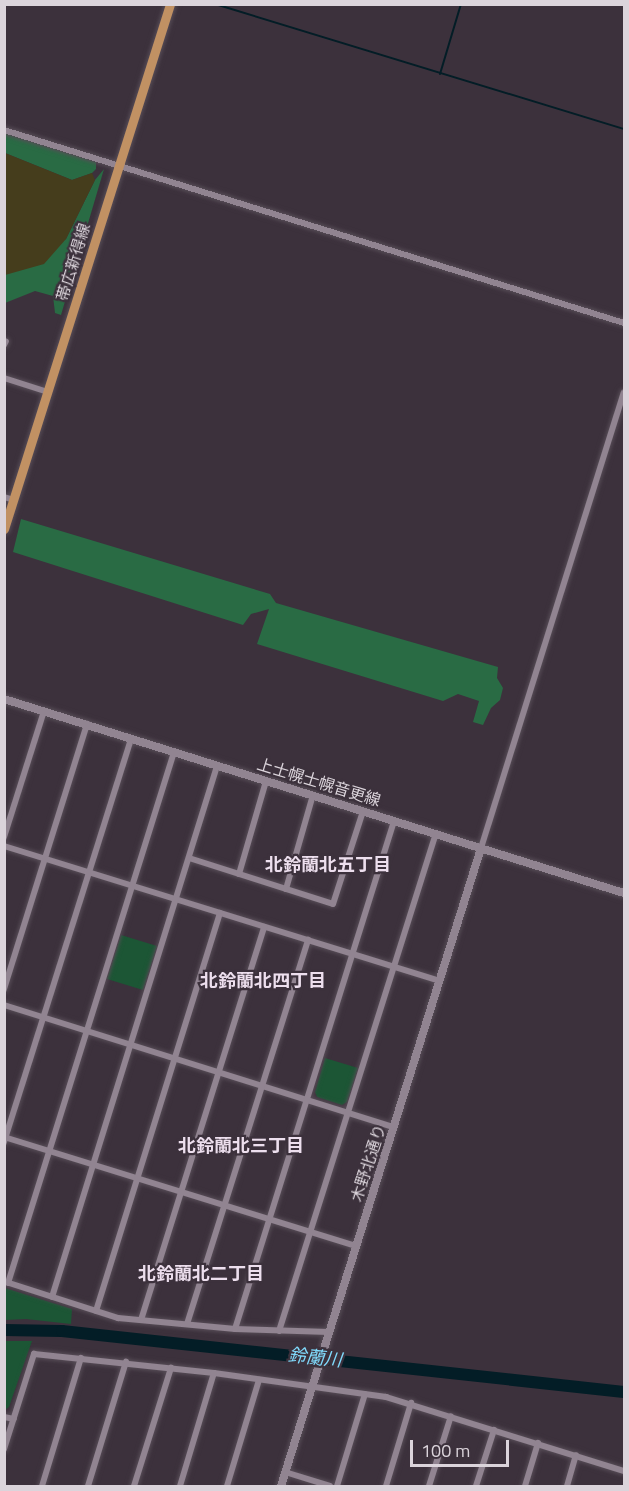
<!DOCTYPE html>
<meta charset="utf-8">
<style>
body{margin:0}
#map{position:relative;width:629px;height:1491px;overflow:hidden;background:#3c313c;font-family:"Titillium Web","Noto Sans JP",sans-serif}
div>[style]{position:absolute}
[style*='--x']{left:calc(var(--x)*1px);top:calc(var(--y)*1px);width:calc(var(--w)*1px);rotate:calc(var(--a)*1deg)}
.green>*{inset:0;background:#1c5635}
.forest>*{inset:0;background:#296b44}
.sand>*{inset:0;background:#453d1c}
.stream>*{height:2px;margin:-1px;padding:0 1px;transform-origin:1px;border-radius:1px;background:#031d26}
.river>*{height:12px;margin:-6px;padding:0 6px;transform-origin:6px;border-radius:6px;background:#031d26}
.roads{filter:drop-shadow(0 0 2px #574d57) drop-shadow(0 0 2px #574d57)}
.minor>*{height:6px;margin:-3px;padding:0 3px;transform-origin:3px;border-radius:3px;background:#918491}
.tertiary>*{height:8px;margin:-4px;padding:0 4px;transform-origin:4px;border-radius:4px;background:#918491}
.secondary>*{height:8px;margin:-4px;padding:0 4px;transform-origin:4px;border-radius:4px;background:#918491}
.primary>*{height:9px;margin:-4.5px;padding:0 4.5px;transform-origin:4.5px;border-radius:4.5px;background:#c19163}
span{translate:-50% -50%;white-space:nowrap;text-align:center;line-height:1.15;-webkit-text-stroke:4.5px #3c313c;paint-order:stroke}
.street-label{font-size:16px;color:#dbd4db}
.neighbourhood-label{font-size:18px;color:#eddfee;font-weight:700}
.water-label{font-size:18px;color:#80dafc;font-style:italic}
.frame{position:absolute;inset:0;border:6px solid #dbd4db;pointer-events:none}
.scale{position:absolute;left:410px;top:1440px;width:99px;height:27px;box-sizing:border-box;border:3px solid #dbd4db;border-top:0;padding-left:8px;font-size:18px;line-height:21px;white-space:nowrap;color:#dbd4db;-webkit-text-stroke:4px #3c313c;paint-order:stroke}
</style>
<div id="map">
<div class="green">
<div style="clip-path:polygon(121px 935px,157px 946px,143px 990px,107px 979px)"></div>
<div style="clip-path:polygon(325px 1058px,358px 1068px,347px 1102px,342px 1105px,317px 1097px,315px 1092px)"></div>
<div style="clip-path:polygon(5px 1288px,72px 1309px,71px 1324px,26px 1319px,5px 1320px)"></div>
<div style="clip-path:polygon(5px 1341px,32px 1341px,9px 1407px,5px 1410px)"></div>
</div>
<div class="forest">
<div style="clip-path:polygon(4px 133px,96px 162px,96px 169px,92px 173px,72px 180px,5px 153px)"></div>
<div style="clip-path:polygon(104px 169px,61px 315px,55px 313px,53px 296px,35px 291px,5px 303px,5px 275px,66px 239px,95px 180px)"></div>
<div style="clip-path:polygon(21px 519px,270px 594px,276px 603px,498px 667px,497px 678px,503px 688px,500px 700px,491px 708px,483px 725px,473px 722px,479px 701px,458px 694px,443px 701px,257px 644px,269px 609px,251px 614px,243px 625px,13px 552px)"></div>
</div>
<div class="sand">
<div style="clip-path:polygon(5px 153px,72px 180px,92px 173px,95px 180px,66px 239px,44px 264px,5px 275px)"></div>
</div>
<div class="stream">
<div style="--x:215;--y:4;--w:428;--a:17"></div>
<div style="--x:440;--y:74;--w:73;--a:-73.3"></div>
</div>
<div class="river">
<div style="--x:4;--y:1330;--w:58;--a:1"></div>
<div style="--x:62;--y:1331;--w:565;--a:6.19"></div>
</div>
<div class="roads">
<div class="minor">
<div style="--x:4;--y:130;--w:649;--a:17.29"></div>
<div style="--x:4;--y:345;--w:4;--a:-63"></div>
<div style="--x:4;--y:378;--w:46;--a:17.7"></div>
<div style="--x:4;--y:497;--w:10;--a:17"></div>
<div style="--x:4;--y:837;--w:132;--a:-72.4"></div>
<div style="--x:4;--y:846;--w:456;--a:17.2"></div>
<div style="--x:481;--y:848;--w:477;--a:-72.6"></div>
<div style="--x:189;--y:858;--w:151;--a:17.7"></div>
<div style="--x:333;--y:904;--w:98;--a:-72.1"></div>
<div style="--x:239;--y:874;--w:97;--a:-73.8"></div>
<div style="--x:286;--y:889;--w:98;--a:-74"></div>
<div style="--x:4;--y:989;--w:278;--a:-72.6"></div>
<div style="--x:4;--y:1005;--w:409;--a:17.4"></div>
<div style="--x:4;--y:1137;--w:368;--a:17.2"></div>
<div style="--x:4;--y:1142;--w:423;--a:-72.5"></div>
<div style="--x:6;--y:1282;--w:118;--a:17.8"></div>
<div style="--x:118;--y:1318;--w:118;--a:5.4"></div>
<div style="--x:235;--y:1329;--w:94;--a:1.8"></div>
<div style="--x:8;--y:1283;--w:556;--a:-72.64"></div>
<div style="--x:52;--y:1297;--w:556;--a:-72.74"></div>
<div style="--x:96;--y:1311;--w:417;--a:-72.7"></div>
<div style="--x:141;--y:1320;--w:412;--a:-72.6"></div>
<div style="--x:187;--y:1324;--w:403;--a:-72.5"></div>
<div style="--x:235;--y:1329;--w:532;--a:-72.62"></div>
<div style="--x:279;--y:1331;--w:522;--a:-72.5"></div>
<div style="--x:4;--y:1417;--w:10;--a:11"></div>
<div style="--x:4;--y:1449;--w:100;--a:-72.5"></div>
<div style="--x:34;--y:1354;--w:181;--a:6"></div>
<div style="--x:214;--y:1373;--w:174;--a:7.9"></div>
<div style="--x:386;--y:1397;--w:249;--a:17.3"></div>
<div style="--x:285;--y:1472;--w:47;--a:17.3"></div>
<div style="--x:42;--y:1486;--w:134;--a:-73.1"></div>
<div style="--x:88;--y:1486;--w:130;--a:-73"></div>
<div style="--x:134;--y:1486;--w:124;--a:-72.6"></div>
<div style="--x:180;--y:1486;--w:118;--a:-73.3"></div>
<div style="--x:227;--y:1486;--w:111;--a:-73.2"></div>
<div style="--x:337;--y:1486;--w:96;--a:-73.1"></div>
<div style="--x:386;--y:1486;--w:87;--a:-73.2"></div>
<div style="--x:429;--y:1486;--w:73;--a:-72.6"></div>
<div style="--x:476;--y:1486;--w:59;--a:-72.2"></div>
<div style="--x:525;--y:1486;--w:45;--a:-73.2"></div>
<div style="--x:567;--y:1486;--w:32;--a:-74"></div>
</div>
<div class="tertiary">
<div style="--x:281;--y:1486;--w:669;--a:-72.59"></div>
</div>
<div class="secondary">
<div style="--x:4;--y:699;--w:650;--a:17.38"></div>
</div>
<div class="primary">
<div style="--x:4;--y:529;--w:551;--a:-72.45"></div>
</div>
</div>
<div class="street-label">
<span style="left:73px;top:262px;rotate:-73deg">帯広新得線</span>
<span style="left:319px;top:782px;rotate:17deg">上士幌士幌音更線</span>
<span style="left:368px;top:1163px;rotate:-72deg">木野北通り</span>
</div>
<div class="neighbourhood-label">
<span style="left:328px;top:865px">北鈴蘭北五丁目</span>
<span style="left:263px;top:981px">北鈴蘭北四丁目</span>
<span style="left:241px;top:1146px">北鈴蘭北三丁目</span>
<span style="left:201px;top:1274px">北鈴蘭北二丁目</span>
</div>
<div class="water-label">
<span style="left:315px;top:1358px;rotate:6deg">鈴蘭川</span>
</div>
<div class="frame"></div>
<div class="scale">100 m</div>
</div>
